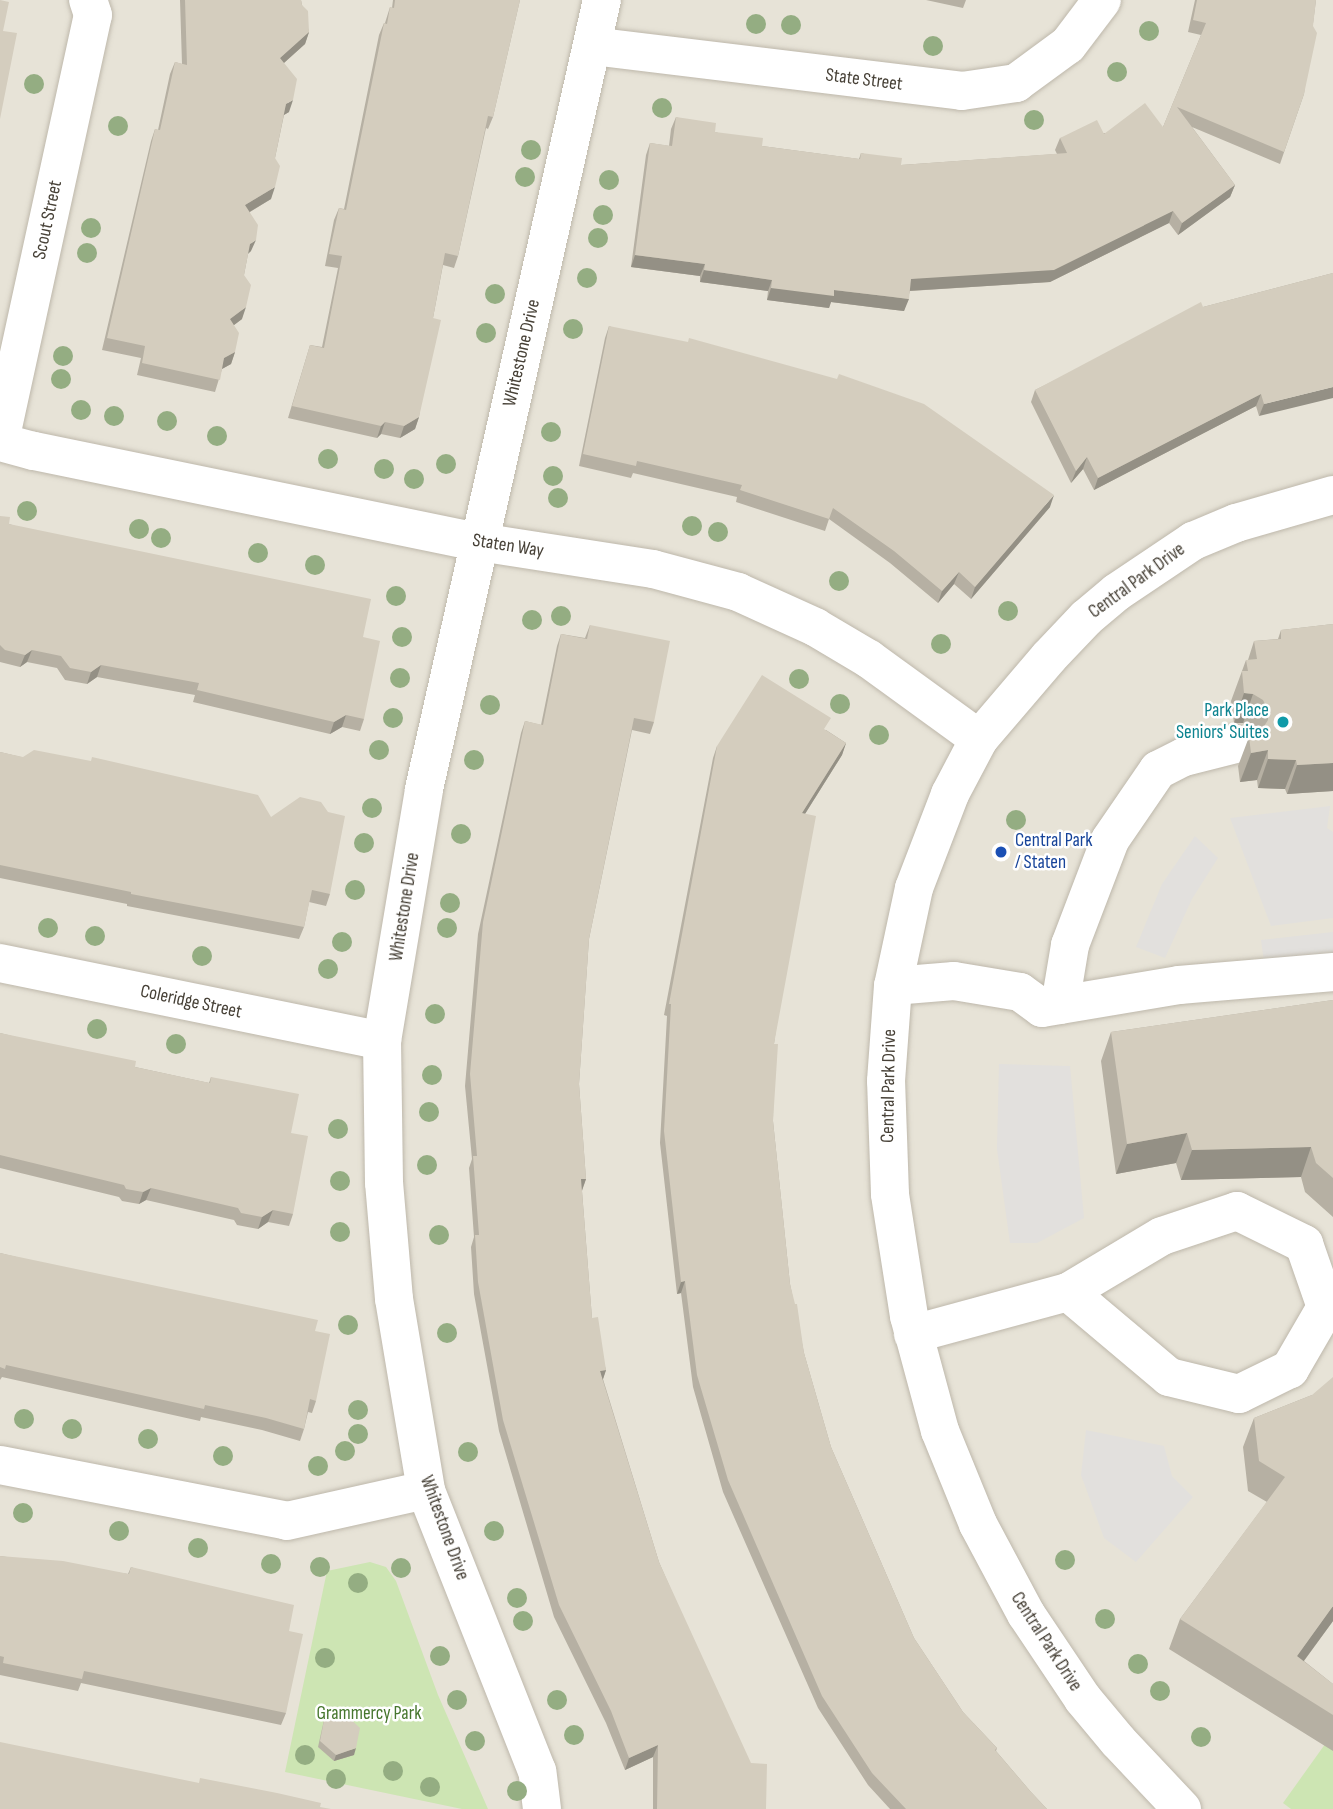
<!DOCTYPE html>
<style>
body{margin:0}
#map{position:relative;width:1333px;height:1809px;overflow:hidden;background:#f3f0e9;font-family:"Sofia Sans Condensed",sans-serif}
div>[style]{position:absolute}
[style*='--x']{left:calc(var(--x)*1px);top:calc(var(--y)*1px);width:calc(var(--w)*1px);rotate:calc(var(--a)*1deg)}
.residential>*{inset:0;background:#e7e3d7}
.green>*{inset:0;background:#cde5b3}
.parking>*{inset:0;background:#e2e0dd}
.roads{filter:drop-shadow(0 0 2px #beb8ab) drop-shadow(0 0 2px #beb8ab)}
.minor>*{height:38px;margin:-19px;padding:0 19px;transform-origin:19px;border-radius:19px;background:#fff}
.trees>*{width:20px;height:20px;margin:-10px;border-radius:50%;background:#94ad82}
.wall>*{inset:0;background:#b6b0a3}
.shaded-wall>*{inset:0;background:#949085}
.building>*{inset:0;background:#d4cdbe}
.dots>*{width:19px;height:19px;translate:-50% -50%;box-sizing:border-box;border:4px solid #fff;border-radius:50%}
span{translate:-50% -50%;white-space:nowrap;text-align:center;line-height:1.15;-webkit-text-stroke:5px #fff;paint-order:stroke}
.street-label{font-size:19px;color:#474137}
.culture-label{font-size:19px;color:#0d838f}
.right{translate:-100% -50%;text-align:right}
.transit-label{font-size:19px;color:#164399}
.left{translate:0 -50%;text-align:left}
.park-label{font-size:19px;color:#46762d}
</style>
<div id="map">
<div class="residential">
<div style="clip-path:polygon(0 0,1333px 0,1333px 1809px,0 1809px)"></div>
</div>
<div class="green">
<div style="clip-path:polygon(370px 1562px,386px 1567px,396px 1581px,438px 1695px,488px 1809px,462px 1809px,285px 1772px,327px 1571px)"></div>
<div style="clip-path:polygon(1333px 1733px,1333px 1809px,1291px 1809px,1283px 1803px)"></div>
</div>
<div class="parking">
<div style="clip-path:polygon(1330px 806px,1327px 828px,1333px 832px,1333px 918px,1271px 926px,1230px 818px)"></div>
<div style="clip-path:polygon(1195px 836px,1218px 858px,1192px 899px,1165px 958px,1136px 947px,1162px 884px)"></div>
<div style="clip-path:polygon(1333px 932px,1333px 960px,1265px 968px,1261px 940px)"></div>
<div style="clip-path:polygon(999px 1064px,1070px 1066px,1084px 1218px,1037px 1243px,1010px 1243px,997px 1149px)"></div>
<div style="clip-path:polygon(1086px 1430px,1164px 1446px,1172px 1476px,1193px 1497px,1136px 1562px,1104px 1538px,1081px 1475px)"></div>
</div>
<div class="roads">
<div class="minor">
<div style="--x:592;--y:46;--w:373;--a:6.9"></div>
<div style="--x:962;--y:91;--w:55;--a:-8.4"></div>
<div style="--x:1016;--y:83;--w:64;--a:-36.2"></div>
<div style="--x:1068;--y:45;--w:56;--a:-52.9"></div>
<div style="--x:0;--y:441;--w:436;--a:-77.7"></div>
<div style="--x:93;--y:15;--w:16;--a:-108"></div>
<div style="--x:0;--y:442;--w:35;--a:15"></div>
<div style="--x:34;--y:451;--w:454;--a:11.6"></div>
<div style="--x:479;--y:542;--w:176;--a:8.8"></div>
<div style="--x:653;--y:569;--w:88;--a:15.1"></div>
<div style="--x:738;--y:592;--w:85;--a:24.4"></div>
<div style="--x:815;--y:627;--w:63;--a:30.7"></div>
<div style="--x:869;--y:659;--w:136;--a:36"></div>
<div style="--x:0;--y:963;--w:390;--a:11.5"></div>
<div style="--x:893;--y:986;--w:61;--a:-4.7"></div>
<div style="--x:954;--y:981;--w:67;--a:9.5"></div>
<div style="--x:1020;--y:992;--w:27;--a:36"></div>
<div style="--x:1042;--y:1008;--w:139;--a:-9.5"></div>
<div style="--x:1179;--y:985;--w:155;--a:-4.8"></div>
<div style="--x:1060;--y:1005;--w:61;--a:-80.5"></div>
<div style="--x:1070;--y:945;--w:112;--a:-69.1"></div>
<div style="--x:1110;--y:840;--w:85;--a:-55.6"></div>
<div style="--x:1158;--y:770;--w:29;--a:-27"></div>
<div style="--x:1184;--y:757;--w:54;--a:-14"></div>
<div style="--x:913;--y:1334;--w:161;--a:-15.2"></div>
<div style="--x:1068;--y:1292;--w:109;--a:-30.8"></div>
<div style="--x:1162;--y:1236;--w:79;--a:-18.4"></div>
<div style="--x:1237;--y:1211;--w:75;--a:26.2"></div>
<div style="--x:1304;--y:1244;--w:67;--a:70.8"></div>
<div style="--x:1326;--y:1307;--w:72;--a:120.1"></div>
<div style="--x:1290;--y:1369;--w:57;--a:153.9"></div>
<div style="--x:1239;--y:1394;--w:72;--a:-166.3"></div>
<div style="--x:1169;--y:1377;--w:132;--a:-139.9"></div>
<div style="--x:0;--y:1465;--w:292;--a:11"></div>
<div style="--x:287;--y:1521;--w:142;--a:-12.6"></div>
<div style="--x:542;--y:1809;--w:38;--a:-97"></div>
<div style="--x:537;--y:1771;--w:302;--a:-111.6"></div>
<div style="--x:426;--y:1490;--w:194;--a:-99.5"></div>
<div style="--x:394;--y:1299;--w:116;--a:-94.9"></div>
<div style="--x:384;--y:1183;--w:142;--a:-90.8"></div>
<div style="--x:382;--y:1041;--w:255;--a:-80.5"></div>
<div style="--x:424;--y:789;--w:809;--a:-77.29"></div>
<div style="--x:1182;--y:1809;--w:93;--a:-133.3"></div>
<div style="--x:1118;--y:1741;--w:55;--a:-129.8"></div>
<div style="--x:1083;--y:1699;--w:102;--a:-123.8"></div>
<div style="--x:1026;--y:1614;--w:102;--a:-118.1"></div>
<div style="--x:978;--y:1524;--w:100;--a:-112.2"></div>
<div style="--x:940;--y:1431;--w:119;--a:-105.1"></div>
<div style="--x:909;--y:1316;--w:123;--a:-98.9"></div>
<div style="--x:890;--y:1194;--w:113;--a:-92"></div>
<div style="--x:886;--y:1081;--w:95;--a:-85.8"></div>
<div style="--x:893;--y:986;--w:100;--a:-77.9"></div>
<div style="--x:914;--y:888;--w:101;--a:-69"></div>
<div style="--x:950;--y:794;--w:62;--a:-62.2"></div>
<div style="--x:979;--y:739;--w:108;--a:-49.5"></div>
<div style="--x:1049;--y:657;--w:54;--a:-46.5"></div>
<div style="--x:1086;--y:618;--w:40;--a:-40"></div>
<div style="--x:1117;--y:592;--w:92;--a:-33.9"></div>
<div style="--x:1193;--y:541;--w:47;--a:-22.7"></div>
<div style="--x:1236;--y:523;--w:101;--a:-16.1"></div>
</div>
</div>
<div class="trees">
<div style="left:756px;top:24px"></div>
<div style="left:791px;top:25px"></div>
<div style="left:1149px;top:31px"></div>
<div style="left:933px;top:46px"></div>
<div style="left:1117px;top:72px"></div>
<div style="left:34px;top:84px"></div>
<div style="left:662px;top:108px"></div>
<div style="left:1034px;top:120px"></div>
<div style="left:118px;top:126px"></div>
<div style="left:531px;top:150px"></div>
<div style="left:525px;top:177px"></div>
<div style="left:609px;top:180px"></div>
<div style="left:603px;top:215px"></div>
<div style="left:91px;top:228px"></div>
<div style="left:598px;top:238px"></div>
<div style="left:87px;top:253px"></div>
<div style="left:587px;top:278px"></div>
<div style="left:495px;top:294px"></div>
<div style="left:573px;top:329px"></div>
<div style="left:486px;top:333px"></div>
<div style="left:63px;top:356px"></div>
<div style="left:61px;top:379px"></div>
<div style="left:81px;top:410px"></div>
<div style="left:114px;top:416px"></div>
<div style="left:167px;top:421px"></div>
<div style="left:551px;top:432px"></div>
<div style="left:217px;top:436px"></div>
<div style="left:328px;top:459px"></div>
<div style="left:446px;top:464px"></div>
<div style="left:384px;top:469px"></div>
<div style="left:553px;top:476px"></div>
<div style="left:414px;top:479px"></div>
<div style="left:558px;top:498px"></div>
<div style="left:27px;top:511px"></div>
<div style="left:692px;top:526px"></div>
<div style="left:139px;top:529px"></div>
<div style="left:718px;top:532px"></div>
<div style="left:161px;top:538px"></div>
<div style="left:258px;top:553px"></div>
<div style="left:315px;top:565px"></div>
<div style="left:839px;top:581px"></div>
<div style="left:396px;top:596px"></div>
<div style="left:1008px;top:611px"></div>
<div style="left:561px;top:616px"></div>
<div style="left:532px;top:620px"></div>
<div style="left:402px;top:637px"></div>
<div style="left:941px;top:644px"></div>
<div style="left:400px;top:678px"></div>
<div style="left:799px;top:679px"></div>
<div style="left:840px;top:704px"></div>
<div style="left:490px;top:705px"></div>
<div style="left:393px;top:718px"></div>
<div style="left:879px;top:735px"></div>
<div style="left:379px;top:750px"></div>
<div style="left:474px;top:760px"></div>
<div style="left:372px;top:808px"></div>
<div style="left:1016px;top:820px"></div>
<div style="left:461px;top:834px"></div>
<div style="left:364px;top:843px"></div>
<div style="left:355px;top:890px"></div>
<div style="left:450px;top:903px"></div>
<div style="left:48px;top:928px"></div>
<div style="left:447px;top:928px"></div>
<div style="left:95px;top:936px"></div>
<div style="left:342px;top:942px"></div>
<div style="left:202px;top:956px"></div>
<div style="left:328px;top:969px"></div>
<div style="left:435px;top:1014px"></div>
<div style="left:97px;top:1029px"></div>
<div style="left:176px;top:1044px"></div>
<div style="left:432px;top:1075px"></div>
<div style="left:429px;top:1112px"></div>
<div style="left:338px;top:1129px"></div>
<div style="left:427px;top:1165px"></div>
<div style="left:340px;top:1181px"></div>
<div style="left:340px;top:1232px"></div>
<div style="left:439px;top:1235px"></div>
<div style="left:348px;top:1325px"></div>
<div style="left:447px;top:1333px"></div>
<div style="left:358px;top:1410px"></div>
<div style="left:24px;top:1419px"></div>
<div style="left:72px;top:1429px"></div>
<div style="left:358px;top:1434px"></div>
<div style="left:148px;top:1439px"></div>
<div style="left:345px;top:1451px"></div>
<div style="left:468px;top:1452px"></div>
<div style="left:223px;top:1456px"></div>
<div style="left:318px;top:1466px"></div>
<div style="left:23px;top:1513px"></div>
<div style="left:119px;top:1531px"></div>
<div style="left:494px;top:1531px"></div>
<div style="left:198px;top:1548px"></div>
<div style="left:1065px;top:1560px"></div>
<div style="left:271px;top:1564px"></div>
<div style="left:320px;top:1567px"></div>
<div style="left:401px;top:1568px"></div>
<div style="left:358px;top:1583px"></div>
<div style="left:517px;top:1598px"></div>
<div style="left:1105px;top:1619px"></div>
<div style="left:523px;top:1621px"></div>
<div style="left:440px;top:1656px"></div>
<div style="left:325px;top:1658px"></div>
<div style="left:1138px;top:1664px"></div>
<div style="left:1160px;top:1691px"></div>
<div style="left:457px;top:1700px"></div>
<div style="left:557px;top:1700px"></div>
<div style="left:574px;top:1735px"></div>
<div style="left:1201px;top:1737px"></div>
<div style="left:475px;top:1741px"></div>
<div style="left:305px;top:1755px"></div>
<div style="left:393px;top:1771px"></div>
<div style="left:336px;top:1779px"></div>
<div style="left:430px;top:1787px"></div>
<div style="left:517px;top:1791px"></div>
</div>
<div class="wall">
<div style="clip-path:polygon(180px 0,301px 0,302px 5px,309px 32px,305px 44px,284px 63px,289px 112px,284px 115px,275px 158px,271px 199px,250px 212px,251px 251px,248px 254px,244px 275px,242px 319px,234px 325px,235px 352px,231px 364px,222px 369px,215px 392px,137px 375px,141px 358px,102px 350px,151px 141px,155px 129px,158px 130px,170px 74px,175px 62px,182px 64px)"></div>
<div style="clip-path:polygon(393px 0,520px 0,493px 117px,488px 129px,486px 128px,458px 256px,454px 268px,443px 265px,433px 318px,419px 417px,415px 429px,400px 438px,381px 434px,377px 438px,288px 418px,310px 345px,322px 347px,338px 268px,325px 266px,334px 220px,339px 208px,344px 209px,379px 35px,384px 23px,385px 23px,390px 7px,392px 8px)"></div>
<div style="clip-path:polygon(926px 0,966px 0,963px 8px)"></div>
<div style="clip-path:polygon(1195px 0,1316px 0,1304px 94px,1280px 164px,1192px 127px,1235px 185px,1230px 197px,1178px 235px,1169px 223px,1050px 282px,910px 291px,904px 311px,831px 302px,829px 308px,767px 300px,768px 291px,700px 282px,700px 276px,631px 267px,646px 155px,650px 143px,669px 146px,671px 129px,676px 117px,715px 132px,762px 146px,859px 159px,861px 153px,901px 165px,1057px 154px,1055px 150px,1060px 138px,1163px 127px,1201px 35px,1188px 32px)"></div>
<div style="clip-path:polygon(1333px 273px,1259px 416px,1256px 406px,1094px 490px,1083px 469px,1071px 483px,1031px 402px,1035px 390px,1203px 307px)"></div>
<div style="clip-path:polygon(609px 326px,1050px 507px,971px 599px,954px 584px,938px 603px,890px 563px,829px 519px,825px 531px,736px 502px,737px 497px,633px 473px,631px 478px,579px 466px,605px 338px)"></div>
<div style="clip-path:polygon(0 516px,9px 524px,363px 637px,364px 719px,360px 731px,342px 727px,330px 734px,193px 702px,195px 695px,97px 677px,87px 684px,65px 680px,57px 668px,27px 662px,20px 667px,0 662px)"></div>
<div style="clip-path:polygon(1333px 624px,1333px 791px,1287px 794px,1285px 789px,1258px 788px,1257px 780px,1240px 782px,1238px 766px,1249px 737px,1255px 734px,1252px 729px,1243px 723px,1234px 723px,1231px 701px,1246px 660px,1248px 660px,1254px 641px,1278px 639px,1281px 630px)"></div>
<div style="clip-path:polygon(590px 625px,654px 722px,650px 734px,632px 730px,589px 939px,579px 1084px,586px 1179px,582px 1191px,592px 1318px,606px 1370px,603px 1379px,659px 1562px,766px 1809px,653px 1809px,653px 1757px,625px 1770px,606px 1723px,554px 1617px,499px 1431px,474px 1294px,471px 1247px,474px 1237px,469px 1168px,472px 1159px,465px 1086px,478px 934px,521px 733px,525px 721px,541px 725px,557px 646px,561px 634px,585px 638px)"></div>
<div style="clip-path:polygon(826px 730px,846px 743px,842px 755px,805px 814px,774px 1044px,773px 1121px,790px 1284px,804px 1353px,831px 1447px,914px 1638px,963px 1712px,997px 1748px,996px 1751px,1031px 1792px,1047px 1809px,890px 1809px,868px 1785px,818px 1708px,723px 1492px,693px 1387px,681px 1293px,677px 1294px,660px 1143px,667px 1016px,664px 1015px,713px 758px,717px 746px)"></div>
<div style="clip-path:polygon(0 752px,271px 817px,330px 894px,326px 906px,309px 902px,304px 927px,299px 939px,127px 906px,127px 904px,0 878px)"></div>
<div style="clip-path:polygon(1333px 1000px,1333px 1217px,1305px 1192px,1301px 1177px,1181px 1180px,1176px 1163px,1116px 1174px,1101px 1061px,1111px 1032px)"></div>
<div style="clip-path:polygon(0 1033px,135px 1067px,209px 1083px,211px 1077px,291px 1133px,293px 1214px,289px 1226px,268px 1222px,258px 1229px,237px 1225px,234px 1220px,146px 1200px,139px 1204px,122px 1201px,119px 1197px,0 1168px)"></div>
<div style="clip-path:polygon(0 1253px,315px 1331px,316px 1401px,312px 1413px,308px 1412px,304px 1429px,300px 1441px,262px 1430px,201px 1417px,200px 1421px,2px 1377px,0 1380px)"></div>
<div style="clip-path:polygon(1312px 1395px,1333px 1621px,1304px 1661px,1333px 1684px,1333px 1751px,1169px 1649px,1180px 1619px,1267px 1502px,1248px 1491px,1243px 1447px,1254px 1418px)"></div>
<div style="clip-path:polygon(0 1556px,128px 1574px,131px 1567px,289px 1631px,286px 1713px,281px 1725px,81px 1683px,78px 1691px,0 1675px)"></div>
<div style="clip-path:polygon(324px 1720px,354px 1755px,334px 1761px,318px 1747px)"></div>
</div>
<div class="shaded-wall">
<div style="clip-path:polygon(309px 32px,305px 44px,276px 70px,280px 58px)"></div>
<div style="clip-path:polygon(293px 100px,289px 112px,282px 116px,286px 104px)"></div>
<div style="clip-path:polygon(1235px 185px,1230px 197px,1178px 235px,1182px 223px)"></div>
<div style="clip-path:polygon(275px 187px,271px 199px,241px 217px,245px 205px)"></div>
<div style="clip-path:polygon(1173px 211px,1169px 223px,1050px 282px,907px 291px,911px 279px)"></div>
<div style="clip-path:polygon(256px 240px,251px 251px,245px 256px,250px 244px)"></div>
<div style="clip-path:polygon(635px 255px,705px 264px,700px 276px,631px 267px)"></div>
<div style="clip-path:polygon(704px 270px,772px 280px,768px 291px,700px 282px)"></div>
<div style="clip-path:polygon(771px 288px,834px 290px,909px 299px,904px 311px,831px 302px,829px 308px,767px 300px)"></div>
<div style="clip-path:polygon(246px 307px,242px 319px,226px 331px,230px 319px)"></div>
<div style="clip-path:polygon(235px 352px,231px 364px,220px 370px,224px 358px)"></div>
<div style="clip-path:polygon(1333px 387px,1333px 398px,1259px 416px,1264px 404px)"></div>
<div style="clip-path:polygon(1261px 394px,1256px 406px,1094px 490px,1098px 478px)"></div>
<div style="clip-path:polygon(419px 417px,415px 429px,400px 438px,404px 426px)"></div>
<div style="clip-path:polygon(385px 422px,381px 434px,377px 438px,381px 426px)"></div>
<div style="clip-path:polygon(1087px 457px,1083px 469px,1071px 483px,1076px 471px)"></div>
<div style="clip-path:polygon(1054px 495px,1050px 507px,971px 599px,975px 587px)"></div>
<div style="clip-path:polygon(959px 572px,954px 584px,938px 603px,942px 591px)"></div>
<div style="clip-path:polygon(32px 650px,27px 662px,20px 667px,25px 655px)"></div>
<div style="clip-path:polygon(101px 665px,97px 677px,87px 684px,91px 672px)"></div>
<div style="clip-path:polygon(1244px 693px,1253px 694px,1243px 723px,1234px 723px)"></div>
<div style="clip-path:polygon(346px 715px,342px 727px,330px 734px,334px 722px)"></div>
<div style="clip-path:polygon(846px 743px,842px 755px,798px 825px,802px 813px)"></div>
<div style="clip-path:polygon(1268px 750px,1257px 780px,1240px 782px,1251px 753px)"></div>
<div style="clip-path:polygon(1268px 759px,1296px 760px,1285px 789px,1258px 788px)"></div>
<div style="clip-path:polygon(1333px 763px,1333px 791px,1287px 794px,1297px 765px)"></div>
<div style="clip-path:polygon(1187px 1133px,1176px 1163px,1116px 1174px,1127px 1144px)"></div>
<div style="clip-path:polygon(1311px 1147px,1301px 1177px,1181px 1180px,1192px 1150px)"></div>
<div style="clip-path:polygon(581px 1179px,586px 1179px,582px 1190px,576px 1191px)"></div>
<div style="clip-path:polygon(151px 1188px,146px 1200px,139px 1204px,143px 1192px)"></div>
<div style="clip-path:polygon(273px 1210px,268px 1222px,258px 1229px,262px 1217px)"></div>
<div style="clip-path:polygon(685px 1281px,681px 1293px,677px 1294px,681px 1282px)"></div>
<div style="clip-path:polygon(606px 1370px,602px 1382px,600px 1371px)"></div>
<div style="clip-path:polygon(1333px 1606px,1333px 1621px,1286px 1685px,1297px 1656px)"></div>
<div style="clip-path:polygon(658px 1745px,653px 1757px,625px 1770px,629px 1758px)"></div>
<div style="clip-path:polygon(356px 1748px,354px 1755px,334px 1761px,336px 1755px)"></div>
</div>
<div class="building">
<div style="clip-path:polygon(0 0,9px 2px,3px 31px,17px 33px,0 119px)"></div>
<div style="clip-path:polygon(185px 0,301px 0,302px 5px,308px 11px,309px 32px,280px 58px,297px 79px,293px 100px,286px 104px,275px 158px,280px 166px,275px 187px,245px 205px,258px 225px,256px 240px,250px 244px,244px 275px,251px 285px,246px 307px,230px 319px,239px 333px,235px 352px,224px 358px,220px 380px,142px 363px,145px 346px,107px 338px,155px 129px,160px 130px,175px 62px,187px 65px)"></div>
<div style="clip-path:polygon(395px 0,520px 0,493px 117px,488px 116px,458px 256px,445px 253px,433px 318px,441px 320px,419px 417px,404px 426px,385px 422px,381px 426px,292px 406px,310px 345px,324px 348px,342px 256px,329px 254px,339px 208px,346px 210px,384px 23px,387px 24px,390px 7px,394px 8px)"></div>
<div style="clip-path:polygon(1197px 0,1316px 0,1313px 26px,1317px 33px,1304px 94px,1284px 152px,1177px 107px,1235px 185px,1182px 223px,1173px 211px,1054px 270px,911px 279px,909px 299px,834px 290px,834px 296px,771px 288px,772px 280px,704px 270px,705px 264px,635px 255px,650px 143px,672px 146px,676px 117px,716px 123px,715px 132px,763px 138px,762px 146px,860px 159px,861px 153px,902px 158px,901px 165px,1067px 153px,1060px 138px,1097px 120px,1104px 134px,1145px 103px,1163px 127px,1206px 23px,1193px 20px)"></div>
<div style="clip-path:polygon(1333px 273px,1333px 387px,1264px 404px,1261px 394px,1098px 478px,1087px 457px,1076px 471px,1035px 390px,1201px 302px,1203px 307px)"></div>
<div style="clip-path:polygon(609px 326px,688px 342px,689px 338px,837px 379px,839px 374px,924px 404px,1054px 495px,975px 587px,959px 572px,942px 591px,894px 551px,833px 508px,829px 519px,740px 490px,742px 485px,637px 461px,636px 466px,583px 454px)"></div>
<div style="clip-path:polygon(0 516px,10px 517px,9px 524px,371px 599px,363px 637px,380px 641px,364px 719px,346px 715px,334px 722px,197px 690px,199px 683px,101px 665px,91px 672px,70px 668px,61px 656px,32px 650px,25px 655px,5px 650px,0 645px)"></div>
<div style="clip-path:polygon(1333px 624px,1333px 763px,1297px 765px,1296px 760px,1268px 759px,1268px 750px,1251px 753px,1249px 737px,1261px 731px,1268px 720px,1268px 710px,1263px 700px,1253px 694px,1244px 693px,1242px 671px,1248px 671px,1246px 660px,1257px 659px,1254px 641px,1281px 639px,1281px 630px)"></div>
<div style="clip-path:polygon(590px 625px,670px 641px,654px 722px,634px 718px,589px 939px,579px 1084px,586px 1179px,581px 1179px,592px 1318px,598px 1317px,606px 1370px,600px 1371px,659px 1562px,751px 1763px,767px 1764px,766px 1809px,657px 1809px,658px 1745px,629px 1758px,611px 1711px,559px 1605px,503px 1420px,478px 1282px,475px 1235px,479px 1235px,473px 1156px,477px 1156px,470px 1074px,483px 922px,525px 721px,543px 725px,561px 634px,587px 639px)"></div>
<div style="clip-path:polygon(762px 675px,831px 718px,824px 729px,846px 743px,802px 813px,816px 816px,774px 1044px,778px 1044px,773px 1121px,790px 1284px,795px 1304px,797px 1304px,804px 1353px,831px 1447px,914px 1638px,963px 1712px,997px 1748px,995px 1750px,1031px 1792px,1047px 1809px,906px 1809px,872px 1773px,822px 1696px,728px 1480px,697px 1375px,685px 1281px,681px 1282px,664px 1131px,671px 1004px,669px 1004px,717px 746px)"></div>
<div style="clip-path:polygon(34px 750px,91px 761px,92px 757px,258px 795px,271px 817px,300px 797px,321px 802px,328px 812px,345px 816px,330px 894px,312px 890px,304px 927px,131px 894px,131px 892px,0 865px,0 752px,23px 757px)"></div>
<div style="clip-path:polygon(1333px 1000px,1333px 1178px,1316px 1163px,1311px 1147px,1192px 1150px,1187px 1133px,1127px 1144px,1111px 1032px)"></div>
<div style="clip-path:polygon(0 1033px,136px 1061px,135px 1067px,210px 1083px,211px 1077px,299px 1094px,291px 1133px,308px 1136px,293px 1214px,273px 1210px,262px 1217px,241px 1213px,238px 1208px,151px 1188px,143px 1192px,126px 1189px,124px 1185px,0 1155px)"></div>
<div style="clip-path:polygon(0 1253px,318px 1320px,315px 1331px,330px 1334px,316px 1401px,310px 1399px,304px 1429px,266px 1418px,205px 1405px,204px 1409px,6px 1365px,5px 1369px,0 1367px)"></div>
<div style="clip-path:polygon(1333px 1377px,1333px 1606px,1297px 1656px,1333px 1684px,1333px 1715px,1180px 1619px,1285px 1477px,1259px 1461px,1254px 1418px,1312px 1395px)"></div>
<div style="clip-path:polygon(0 1556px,63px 1561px,129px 1574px,131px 1567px,294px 1605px,289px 1631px,303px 1634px,286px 1713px,84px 1671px,82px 1679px,3px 1663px,4px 1657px,0 1656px)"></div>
<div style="clip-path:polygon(344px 1713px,360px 1728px,356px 1748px,336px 1755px,320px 1741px,324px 1720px)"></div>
<div style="clip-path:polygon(0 1742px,199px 1783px,200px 1778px,277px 1793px,321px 1803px,320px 1807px,331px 1809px,0 1809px)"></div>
</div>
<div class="dots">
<div style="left:1283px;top:722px;background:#0f9aa8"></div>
<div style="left:1001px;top:852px;background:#1a4fb4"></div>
</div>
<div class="street-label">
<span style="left:864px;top:80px;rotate:7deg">State Street</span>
<span style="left:48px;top:220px;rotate:-78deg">Scout Street</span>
<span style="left:522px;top:353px;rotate:-77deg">Whitestone Drive</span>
<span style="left:508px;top:546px;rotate:9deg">Staten Way</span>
<span style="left:1137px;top:581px;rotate:-36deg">Central Park Drive</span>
<span style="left:405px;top:907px;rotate:-81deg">Whitestone Drive</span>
<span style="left:191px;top:1002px;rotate:12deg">Coleridge Street</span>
<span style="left:889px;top:1086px;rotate:-89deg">Central Park Drive</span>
<span style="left:444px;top:1528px;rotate:70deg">Whitestone Drive</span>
<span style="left:1046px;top:1642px;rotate:57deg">Central Park Drive</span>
</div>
<div class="culture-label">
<span class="right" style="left:1269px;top:722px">Park Place<br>Seniors' Suites</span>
</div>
<div class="transit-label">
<span class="left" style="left:1015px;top:852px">Central Park<br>/ Staten</span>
</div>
<div class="park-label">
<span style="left:369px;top:1714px">Grammercy Park</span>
</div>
</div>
